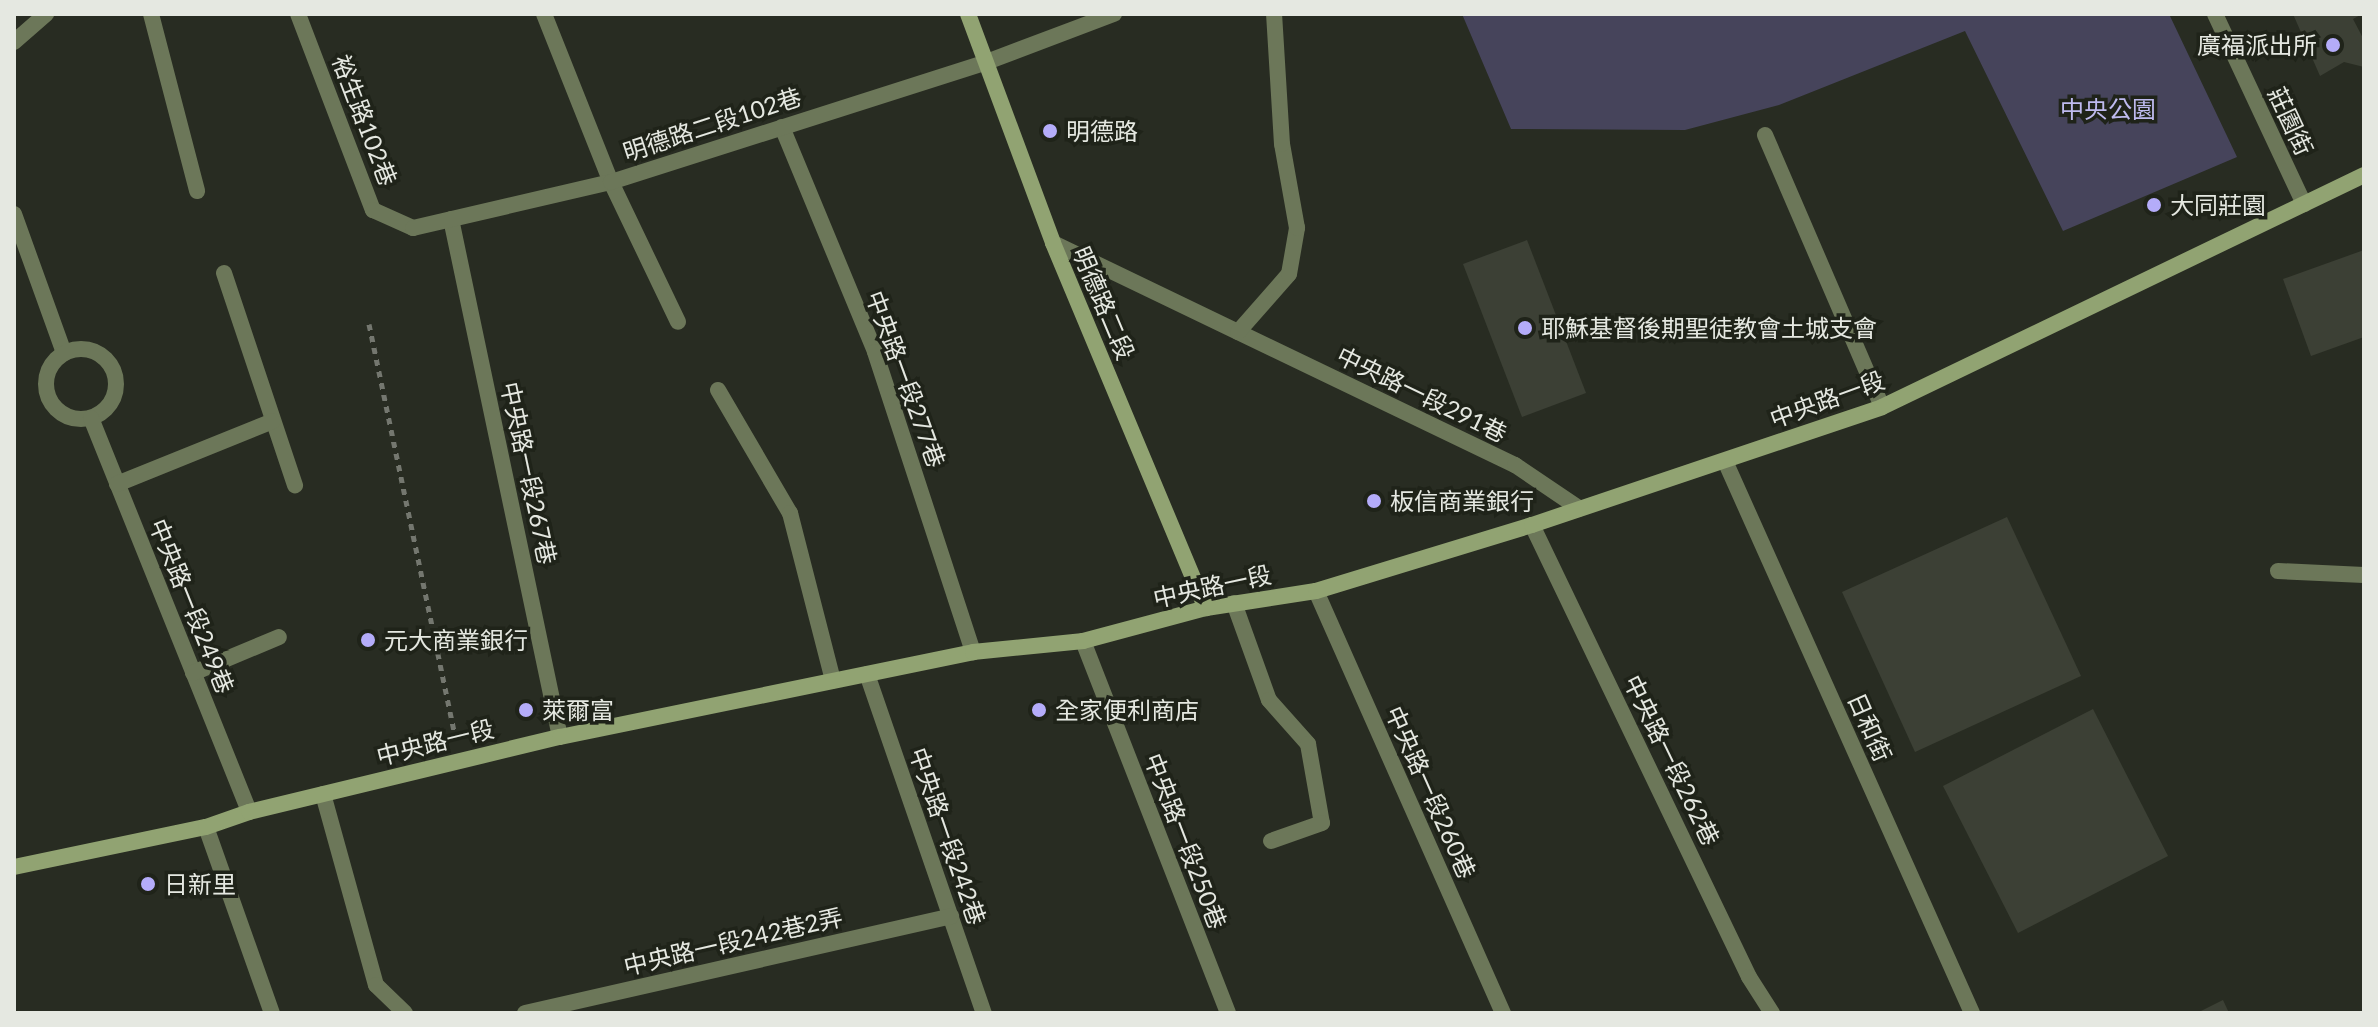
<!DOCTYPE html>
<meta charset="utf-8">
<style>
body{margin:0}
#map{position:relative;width:2378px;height:1027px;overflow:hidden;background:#282c22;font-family:Lato,"Noto Sans TC",sans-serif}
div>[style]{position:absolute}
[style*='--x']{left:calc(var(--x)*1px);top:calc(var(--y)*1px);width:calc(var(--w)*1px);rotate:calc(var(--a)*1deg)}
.green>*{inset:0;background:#46445b}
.building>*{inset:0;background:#3c4035}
.path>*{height:5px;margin-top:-2.5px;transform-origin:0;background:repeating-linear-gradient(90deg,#74776f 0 6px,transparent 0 12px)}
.lane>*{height:16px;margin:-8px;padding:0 8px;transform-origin:8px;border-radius:8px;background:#6c7759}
.lane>.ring{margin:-8px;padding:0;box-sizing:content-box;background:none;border:16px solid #6c7759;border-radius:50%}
.street>*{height:16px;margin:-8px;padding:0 8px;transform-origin:8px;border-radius:8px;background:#6c7759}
.secondary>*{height:16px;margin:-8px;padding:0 8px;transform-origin:8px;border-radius:8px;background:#91a372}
.dots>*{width:22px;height:22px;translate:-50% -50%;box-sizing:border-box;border:4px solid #1f2319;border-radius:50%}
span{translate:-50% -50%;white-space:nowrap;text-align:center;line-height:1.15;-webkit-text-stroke:7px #1f2319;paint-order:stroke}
.poi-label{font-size:24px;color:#e5e8e1}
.right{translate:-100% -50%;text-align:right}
.left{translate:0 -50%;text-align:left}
.park-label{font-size:24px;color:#bebaee}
.street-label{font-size:24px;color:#e5e8e1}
.frame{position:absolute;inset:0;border:16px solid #e5e8e1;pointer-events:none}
</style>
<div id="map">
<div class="green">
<div style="clip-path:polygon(1462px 14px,2169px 14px,2237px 157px,2063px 231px,1965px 31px,1779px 105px,1685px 130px,1511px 129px)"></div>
</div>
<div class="building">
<div style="clip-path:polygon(2293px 14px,2362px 14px,2353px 19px,2364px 40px,2364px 67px,2344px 62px,2320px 76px)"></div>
<div style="clip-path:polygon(1527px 240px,1586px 393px,1522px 417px,1463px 264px)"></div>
<div style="clip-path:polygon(2364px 250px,2364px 337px,2311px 356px,2283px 279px)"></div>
<div style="clip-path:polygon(2007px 517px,2081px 676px,1915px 752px,1842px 592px)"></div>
<div style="clip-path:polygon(2093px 709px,2168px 856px,2018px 933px,1943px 786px)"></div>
<div style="clip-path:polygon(2223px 1000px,2229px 1013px,2197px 1013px)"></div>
</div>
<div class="path">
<div style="--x:369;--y:324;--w:422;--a:78.2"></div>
</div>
<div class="lane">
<div style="--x:151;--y:14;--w:183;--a:75.4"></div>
<div style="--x:544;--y:14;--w:181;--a:68.3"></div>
<div style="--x:611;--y:182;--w:155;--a:64.4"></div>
<div style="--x:14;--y:42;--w:43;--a:-41.2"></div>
<div style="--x:984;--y:63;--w:139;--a:-20.7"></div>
<div style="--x:782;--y:127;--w:243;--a:67.5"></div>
<div style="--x:875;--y:352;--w:316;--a:71.9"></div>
<div style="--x:1765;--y:135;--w:296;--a:66.7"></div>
<div style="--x:14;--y:214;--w:148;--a:70.2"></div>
<div style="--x:451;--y:219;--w:529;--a:78.12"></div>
<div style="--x:1053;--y:243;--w:513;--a:25.67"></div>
<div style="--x:1515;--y:465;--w:78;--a:34.1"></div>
<div style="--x:224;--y:273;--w:224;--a:71.5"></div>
<div style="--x:1238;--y:332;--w:77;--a:-48.7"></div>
<div style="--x:1289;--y:274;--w:47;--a:-80.1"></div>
<div style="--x:1297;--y:228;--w:85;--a:-100.1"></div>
<div style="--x:1282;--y:144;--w:130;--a:-93.5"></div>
<div class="ring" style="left:46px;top:349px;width:54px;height:54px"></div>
<div style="--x:718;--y:390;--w:143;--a:59.7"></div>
<div style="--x:790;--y:513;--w:173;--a:75.6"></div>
<div style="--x:91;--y:418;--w:424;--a:68.1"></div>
<div style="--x:117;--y:484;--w:168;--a:-22"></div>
<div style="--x:1532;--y:525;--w:501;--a:64.35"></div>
<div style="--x:1749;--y:977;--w:43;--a:57.4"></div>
<div style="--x:2278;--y:571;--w:86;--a:2.7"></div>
<div style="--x:1316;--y:591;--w:462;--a:66.1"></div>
<div style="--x:1234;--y:603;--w:103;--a:70.2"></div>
<div style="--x:1269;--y:700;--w:59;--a:48.4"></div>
<div style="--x:1308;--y:744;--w:80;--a:80"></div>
<div style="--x:1322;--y:823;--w:54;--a:160.6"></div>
<div style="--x:1083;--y:641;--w:399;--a:68.7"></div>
<div style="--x:867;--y:674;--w:359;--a:71"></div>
<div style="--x:323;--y:794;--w:198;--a:74.5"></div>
<div style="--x:376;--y:985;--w:40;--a:44"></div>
<div style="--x:206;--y:827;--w:197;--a:70.5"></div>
<div style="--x:525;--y:1013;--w:437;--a:-12.8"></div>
</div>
<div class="street">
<div style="--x:298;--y:14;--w:210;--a:69.1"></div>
<div style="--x:373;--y:210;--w:44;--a:24.2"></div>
<div style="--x:413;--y:228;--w:203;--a:-13.1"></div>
<div style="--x:611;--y:182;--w:392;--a:-17.7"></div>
<div style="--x:2215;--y:14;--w:210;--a:64.9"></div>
<div style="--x:1725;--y:461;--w:605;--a:65.89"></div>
<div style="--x:193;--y:673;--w:93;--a:-22.7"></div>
</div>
<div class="secondary">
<div style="--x:968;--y:14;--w:244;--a:69.6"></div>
<div style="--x:1053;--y:243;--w:396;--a:67.3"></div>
<div style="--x:14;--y:867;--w:196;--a:-11.8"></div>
<div style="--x:206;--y:827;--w:46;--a:-19.2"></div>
<div style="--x:249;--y:812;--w:320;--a:-13.6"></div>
<div style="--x:560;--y:737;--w:422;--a:-11.6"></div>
<div style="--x:973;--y:652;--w:111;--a:-5.7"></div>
<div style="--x:1083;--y:641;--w:127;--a:-15"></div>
<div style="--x:1206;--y:608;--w:111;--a:-8.8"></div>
<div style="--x:1316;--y:591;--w:226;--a:-17"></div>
<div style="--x:1532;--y:525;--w:369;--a:-18.6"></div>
<div style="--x:1882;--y:407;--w:535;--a:-25.7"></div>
</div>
<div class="dots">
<div style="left:2333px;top:45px;background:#b4acf9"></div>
<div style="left:1050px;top:131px;background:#b4acf9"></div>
<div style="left:2154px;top:205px;background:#b4acf9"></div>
<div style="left:1525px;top:328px;background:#b4acf9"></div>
<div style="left:1374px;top:501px;background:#b4acf9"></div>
<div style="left:368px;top:640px;background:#b4acf9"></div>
<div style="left:526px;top:710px;background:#b4acf9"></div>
<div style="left:1039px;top:710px;background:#b4acf9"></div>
<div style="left:148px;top:884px;background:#b4acf9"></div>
</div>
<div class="poi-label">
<span class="right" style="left:2317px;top:45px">廣福派出所</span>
<span class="left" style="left:1066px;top:131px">明德路</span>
<span class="left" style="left:2170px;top:205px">大同莊園</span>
<span class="left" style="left:1541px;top:328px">耶穌基督後期聖徒教會土城支會</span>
<span class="left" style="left:1390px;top:501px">板信商業銀行</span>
<span class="left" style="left:384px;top:640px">元大商業銀行</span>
<span class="left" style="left:542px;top:710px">萊爾富</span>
<span class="left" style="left:1055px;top:710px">全家便利商店</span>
<span class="left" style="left:164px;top:884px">日新里</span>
</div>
<div class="park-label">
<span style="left:2108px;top:109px">中央公園</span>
</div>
<div class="street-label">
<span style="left:365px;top:120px;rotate:69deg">裕生路102巷</span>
<span style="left:2291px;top:121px;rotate:65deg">莊園街</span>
<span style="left:712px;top:124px;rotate:-18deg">明德路二段102巷</span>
<span style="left:1104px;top:303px;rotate:67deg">明德路二段</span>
<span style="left:906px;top:379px;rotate:70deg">中央路一段277巷</span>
<span style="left:1422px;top:394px;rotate:26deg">中央路一段291巷</span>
<span style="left:1827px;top:399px;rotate:-20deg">中央路一段</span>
<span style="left:529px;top:473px;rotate:78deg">中央路一段267巷</span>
<span style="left:1212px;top:586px;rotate:-12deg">中央路一段</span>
<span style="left:192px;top:606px;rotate:68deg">中央路一段249巷</span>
<span style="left:1870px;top:727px;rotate:66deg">日和街</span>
<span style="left:435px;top:742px;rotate:-14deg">中央路一段</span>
<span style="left:1672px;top:760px;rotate:64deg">中央路一段262巷</span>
<span style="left:1431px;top:792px;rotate:66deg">中央路一段260巷</span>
<span style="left:948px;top:836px;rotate:71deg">中央路一段242巷</span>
<span style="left:1186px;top:841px;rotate:69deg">中央路一段250巷</span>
<span style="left:733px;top:941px;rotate:-13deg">中央路一段242巷2弄</span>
</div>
<div class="frame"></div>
</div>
